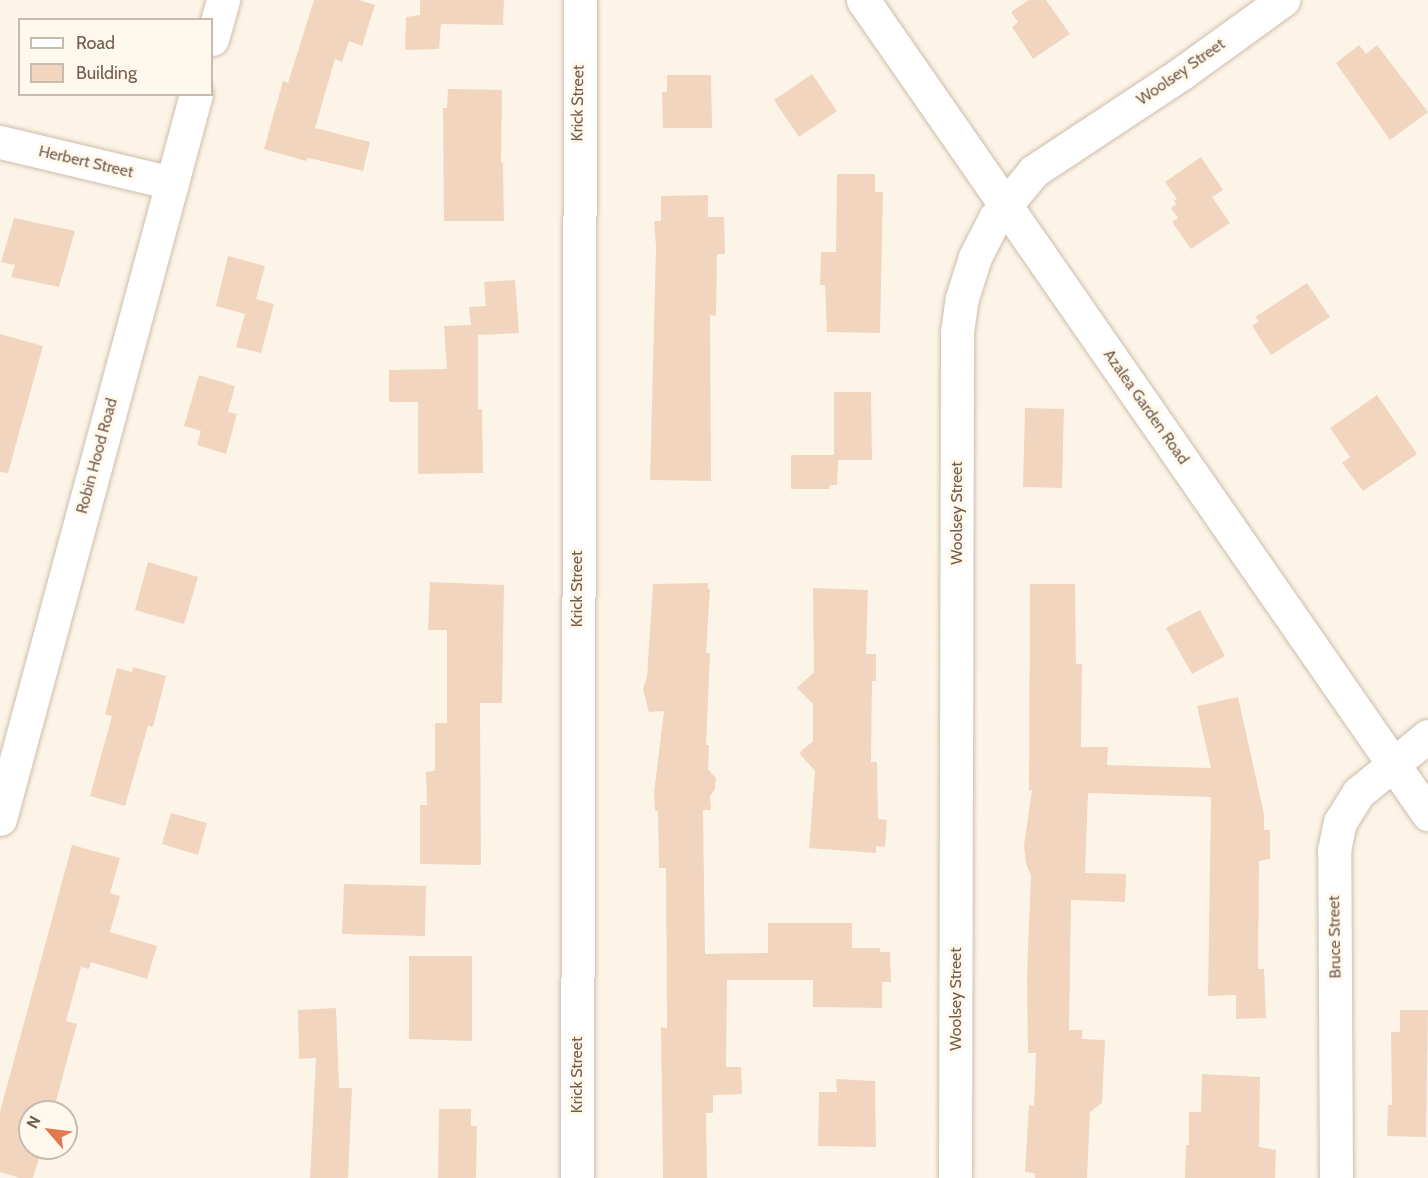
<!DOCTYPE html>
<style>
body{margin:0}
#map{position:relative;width:1428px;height:1178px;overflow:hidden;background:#fcf5e7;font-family:Cabin,sans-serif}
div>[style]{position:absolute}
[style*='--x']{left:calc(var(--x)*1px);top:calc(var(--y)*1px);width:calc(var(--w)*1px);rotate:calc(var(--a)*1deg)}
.building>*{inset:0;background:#f1d5bf}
.roads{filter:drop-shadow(0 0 2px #cebdad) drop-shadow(0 0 2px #cebdad)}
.street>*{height:33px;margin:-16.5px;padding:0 16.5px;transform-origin:16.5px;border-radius:16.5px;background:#fff}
.secondary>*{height:33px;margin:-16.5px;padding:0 16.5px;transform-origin:16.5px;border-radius:16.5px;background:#fff}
span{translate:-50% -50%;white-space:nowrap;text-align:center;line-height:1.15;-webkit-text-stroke:6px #fff9ed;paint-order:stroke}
.street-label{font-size:16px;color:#755d4c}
.legend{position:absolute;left:18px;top:18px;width:195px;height:78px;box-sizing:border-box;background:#fff9ed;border:2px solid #c8bbad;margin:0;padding:8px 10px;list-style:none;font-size:18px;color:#755d4c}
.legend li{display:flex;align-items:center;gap:12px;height:30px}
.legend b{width:30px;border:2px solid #c8bbad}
.north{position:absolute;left:18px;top:1100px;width:60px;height:60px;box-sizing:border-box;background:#fff9ed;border:2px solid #c8bbad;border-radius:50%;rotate:298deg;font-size:16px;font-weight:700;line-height:24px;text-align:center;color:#755d4c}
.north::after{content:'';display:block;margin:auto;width:21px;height:27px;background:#e3784f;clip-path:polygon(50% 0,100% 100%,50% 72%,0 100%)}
</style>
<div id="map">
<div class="building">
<div style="clip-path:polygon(314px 0,359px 0,375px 5px,362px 46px,349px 41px,342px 62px,335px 59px,315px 128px,370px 142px,363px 171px,313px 159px,307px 158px,306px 161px,264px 149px,283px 81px,288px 83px)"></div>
<div style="clip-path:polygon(420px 0,504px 0,503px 25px,441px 24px,439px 49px,405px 50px,406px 17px,420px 15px)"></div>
<div style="clip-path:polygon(1029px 0,1046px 0,1070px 34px,1033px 59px,1012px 27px,1018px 22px,1011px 12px)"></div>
<div style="clip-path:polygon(1359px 45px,1366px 54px,1377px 45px,1428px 112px,1390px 140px,1336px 63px)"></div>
<div style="clip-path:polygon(812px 74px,837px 111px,799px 137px,774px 100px)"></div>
<div style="clip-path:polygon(667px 75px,711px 75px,712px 128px,663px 128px,662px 92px,667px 92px)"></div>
<div style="clip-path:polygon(448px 89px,502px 90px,501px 163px,503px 163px,504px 221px,444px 221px,443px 108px,447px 108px)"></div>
<div style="clip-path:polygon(1201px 157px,1223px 190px,1212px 197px,1230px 223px,1191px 249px,1172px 222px,1178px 218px,1171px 208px,1176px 204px,1174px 201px,1177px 199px,1165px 182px)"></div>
<div style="clip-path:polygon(837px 174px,875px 174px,875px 192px,883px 192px,880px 333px,827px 332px,825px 285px,820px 285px,821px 252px,836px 252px)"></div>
<div style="clip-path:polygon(708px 195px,708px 217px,724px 217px,725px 254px,717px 254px,716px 316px,710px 315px,711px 481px,650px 480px,656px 247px,654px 221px,661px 221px,661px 196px)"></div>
<div style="clip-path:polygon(14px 218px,75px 231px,59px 287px,11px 277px,15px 265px,1px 262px)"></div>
<div style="clip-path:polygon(228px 256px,265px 266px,256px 299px,274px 304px,261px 353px,236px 347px,245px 314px,216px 306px)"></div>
<div style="clip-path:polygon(515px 280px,519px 333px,478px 335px,478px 409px,482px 409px,483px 473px,418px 474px,418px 402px,389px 402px,389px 370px,447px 369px,444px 326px,471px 325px,469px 307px,486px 306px,484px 282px)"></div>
<div style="clip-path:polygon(1307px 283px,1330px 317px,1271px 355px,1252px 326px,1259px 321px,1255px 317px)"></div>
<div style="clip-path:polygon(0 334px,43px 346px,8px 473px,0 472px)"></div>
<div style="clip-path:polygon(199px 375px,235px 386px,228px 412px,237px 414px,226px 454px,197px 445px,201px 431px,184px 426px)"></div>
<div style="clip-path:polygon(834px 392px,871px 392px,872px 460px,838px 460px,837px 485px,830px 485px,829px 489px,791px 489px,791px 455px,834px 455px)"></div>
<div style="clip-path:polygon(1377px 395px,1417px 454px,1363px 491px,1342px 463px,1350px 457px,1330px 428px)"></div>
<div style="clip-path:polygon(1025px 408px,1064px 409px,1062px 488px,1023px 487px)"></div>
<div style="clip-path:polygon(148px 562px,198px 577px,184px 624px,135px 610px)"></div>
<div style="clip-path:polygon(430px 582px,504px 585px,502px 703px,480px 703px,481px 865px,420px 864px,420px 805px,427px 805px,426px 772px,435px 771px,435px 723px,447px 723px,447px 630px,428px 630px)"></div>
<div style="clip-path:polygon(708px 583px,708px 589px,710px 589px,706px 653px,710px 653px,706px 745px,709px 745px,708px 769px,716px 778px,715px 789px,710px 796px,711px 810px,703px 810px,705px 954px,768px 953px,768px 923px,852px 923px,852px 948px,880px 948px,880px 952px,890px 952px,891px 982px,882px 982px,882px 1008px,813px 1007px,813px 980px,727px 980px,726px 1067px,741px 1067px,742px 1094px,713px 1095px,713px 1113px,706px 1113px,707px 1178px,663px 1178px,661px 1027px,667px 1028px,666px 868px,659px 868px,658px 811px,655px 811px,654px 793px,664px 711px,649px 712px,643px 689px,647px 677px,653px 584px)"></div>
<div style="clip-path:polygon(1030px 584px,1075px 584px,1076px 664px,1082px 664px,1081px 747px,1108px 747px,1107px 765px,1211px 768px,1197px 706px,1238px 697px,1264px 814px,1264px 830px,1270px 830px,1270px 859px,1259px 861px,1258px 969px,1264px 969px,1266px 1018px,1236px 1019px,1236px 995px,1208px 996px,1211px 797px,1088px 793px,1085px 873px,1126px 874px,1125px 902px,1071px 900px,1069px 1030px,1082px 1030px,1082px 1039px,1105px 1040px,1102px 1103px,1090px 1112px,1087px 1178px,1035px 1178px,1035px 1173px,1025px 1172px,1029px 1105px,1034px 1106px,1036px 1053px,1028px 1053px,1027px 974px,1031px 875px,1026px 864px,1024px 845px,1032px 790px,1029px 790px)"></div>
<div style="clip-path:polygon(813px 588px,868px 590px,866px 654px,876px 654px,876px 681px,872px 681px,871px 762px,877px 762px,878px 819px,887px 820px,885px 847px,876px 846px,876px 853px,809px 848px,815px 771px,799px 753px,813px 741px,813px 704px,797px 688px,814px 672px)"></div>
<div style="clip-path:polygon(1200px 610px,1225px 656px,1192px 674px,1166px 628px)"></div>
<div style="clip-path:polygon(133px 667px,166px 676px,153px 727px,148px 726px,125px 806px,90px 796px,112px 716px,105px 714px,117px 668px,132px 672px)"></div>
<div style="clip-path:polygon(171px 813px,207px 823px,198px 855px,162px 844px)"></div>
<div style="clip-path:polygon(72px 845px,120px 858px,110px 893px,120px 896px,110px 932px,157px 946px,147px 979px,91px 962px,89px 969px,81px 967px,66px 1021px,77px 1024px,53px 1112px,30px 1112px,30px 1148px,42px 1148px,33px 1178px,20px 1178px,0 1172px,0 1112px)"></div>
<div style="clip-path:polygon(344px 884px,426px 886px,425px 936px,342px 934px)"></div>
<div style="clip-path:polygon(409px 956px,472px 956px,472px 1041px,409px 1039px)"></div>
<div style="clip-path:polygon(336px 1008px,339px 1088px,352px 1088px,348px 1178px,310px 1178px,316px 1058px,299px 1059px,298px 1010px)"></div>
<div style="clip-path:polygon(1400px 1010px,1428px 1010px,1426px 1137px,1387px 1136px,1388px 1105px,1392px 1105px,1391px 1032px,1400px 1032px)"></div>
<div style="clip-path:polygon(1202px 1074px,1260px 1077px,1259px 1147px,1276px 1150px,1275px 1178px,1185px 1178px,1186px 1145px,1189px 1145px,1189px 1112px,1201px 1112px)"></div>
<div style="clip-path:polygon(836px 1079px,875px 1081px,876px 1147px,818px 1146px,819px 1092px,837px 1092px)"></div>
<div style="clip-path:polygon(439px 1109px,471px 1109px,471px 1126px,477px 1126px,476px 1178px,438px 1178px)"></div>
</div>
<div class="roads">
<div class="street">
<div style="--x:0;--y:142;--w:177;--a:13.4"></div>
<div style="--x:577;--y:1178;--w:1178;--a:-89.85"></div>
<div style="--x:955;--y:1178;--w:846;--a:-89.86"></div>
<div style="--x:957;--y:332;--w:34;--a:-82"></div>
<div style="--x:962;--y:298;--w:43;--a:-72.4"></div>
<div style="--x:975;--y:257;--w:44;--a:-62.9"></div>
<div style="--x:995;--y:218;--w:61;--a:-50.3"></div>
<div style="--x:1034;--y:171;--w:178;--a:-33.5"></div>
<div style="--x:1182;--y:73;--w:125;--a:-35.9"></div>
<div style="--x:1336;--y:1178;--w:328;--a:-90.3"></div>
<div style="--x:1334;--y:850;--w:29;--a:-78"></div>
<div style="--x:1340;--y:822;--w:34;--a:-58"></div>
<div style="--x:1358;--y:793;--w:90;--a:-39.2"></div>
</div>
<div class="secondary">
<div style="--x:863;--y:0;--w:991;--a:55.24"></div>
<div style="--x:212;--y:39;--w:41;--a:-74.2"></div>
<div style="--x:0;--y:819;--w:751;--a:-74.87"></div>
</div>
</div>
<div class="street-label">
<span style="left:1181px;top:72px;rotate:-35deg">Woolsey Street</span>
<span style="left:578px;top:103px;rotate:-89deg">Krick Street</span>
<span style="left:86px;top:162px;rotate:13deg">Herbert Street</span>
<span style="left:1146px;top:407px;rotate:55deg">Azalea Garden Road</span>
<span style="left:97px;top:456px;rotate:-75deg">Robin Hood Road</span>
<span style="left:957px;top:513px;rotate:-90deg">Woolsey Street</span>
<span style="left:577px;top:589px;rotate:-90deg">Krick Street</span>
<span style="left:1335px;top:937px;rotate:-91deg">Bruce Street</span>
<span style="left:956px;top:999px;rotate:-90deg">Woolsey Street</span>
<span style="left:577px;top:1075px;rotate:-90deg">Krick Street</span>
</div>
<ul class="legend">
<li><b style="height:8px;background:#fff"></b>Road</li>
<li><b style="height:16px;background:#f1d5bf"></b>Building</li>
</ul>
<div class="north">N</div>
</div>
